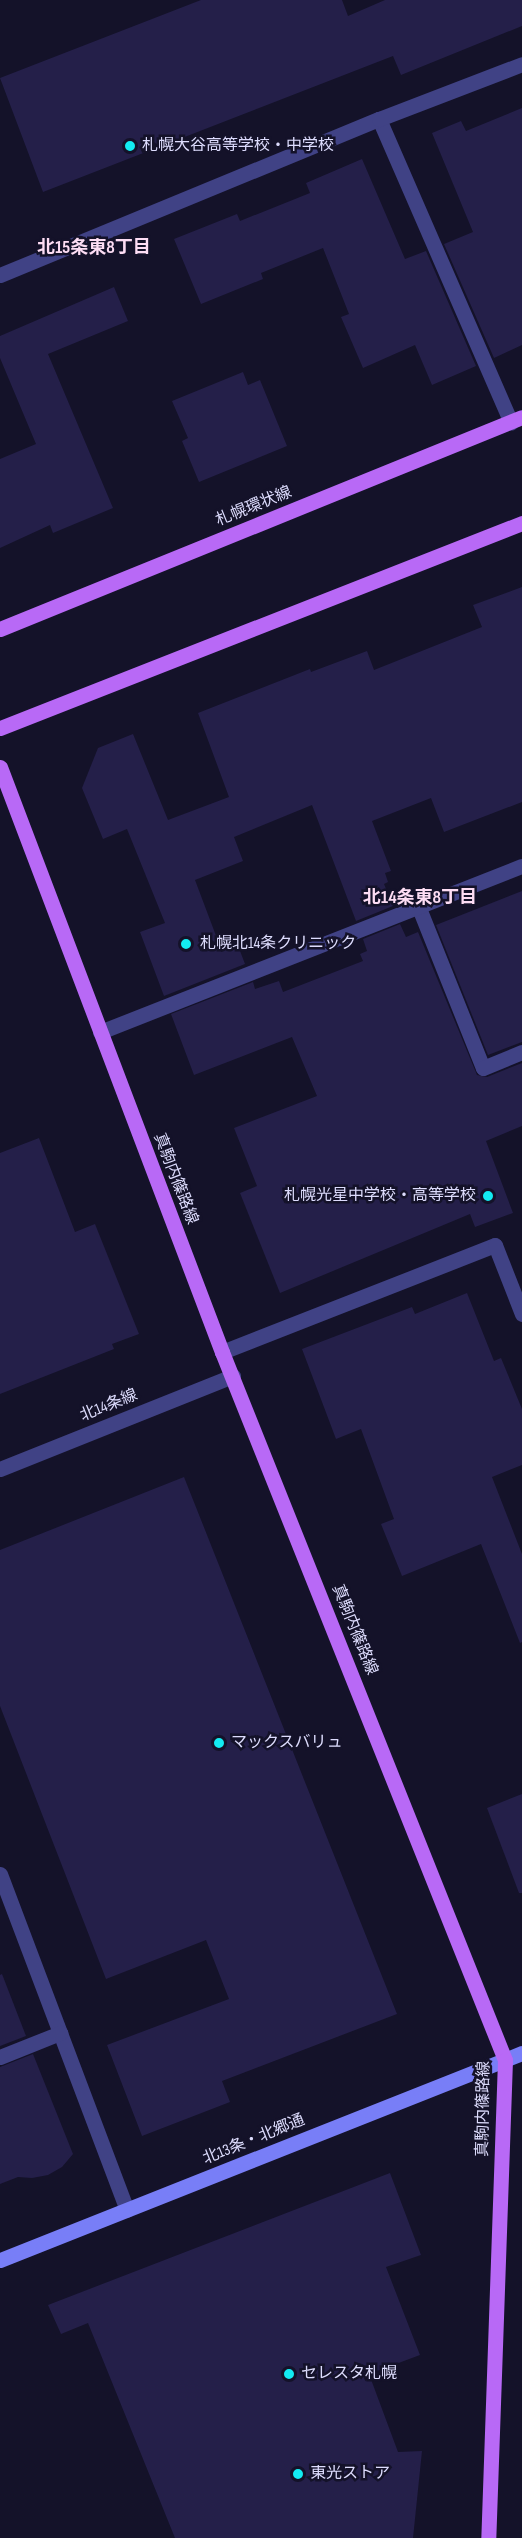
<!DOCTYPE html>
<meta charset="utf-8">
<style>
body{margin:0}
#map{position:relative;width:522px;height:2538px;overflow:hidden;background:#141229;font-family:"Sofia Sans Condensed","Noto Sans JP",sans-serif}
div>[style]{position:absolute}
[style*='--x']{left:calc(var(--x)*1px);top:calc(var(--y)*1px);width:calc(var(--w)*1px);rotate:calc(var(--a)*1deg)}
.building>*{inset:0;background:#241f49}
.street>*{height:15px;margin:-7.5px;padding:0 7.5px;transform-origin:7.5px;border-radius:7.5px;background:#404285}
.secondary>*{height:15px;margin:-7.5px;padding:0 7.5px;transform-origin:7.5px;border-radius:7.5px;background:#787ef7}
.primary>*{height:15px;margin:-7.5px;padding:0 7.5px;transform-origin:7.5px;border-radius:7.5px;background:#b869f6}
.dots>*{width:16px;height:16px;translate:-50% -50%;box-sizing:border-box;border:3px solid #141229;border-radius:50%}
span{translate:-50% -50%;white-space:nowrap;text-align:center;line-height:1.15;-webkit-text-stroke:5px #141229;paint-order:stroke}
.poi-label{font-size:16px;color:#dddcfd}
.left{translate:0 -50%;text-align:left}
.right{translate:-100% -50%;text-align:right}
.street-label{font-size:16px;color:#dddcfd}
.neighbourhood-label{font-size:18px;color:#fdddf4;font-weight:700}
</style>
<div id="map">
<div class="building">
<div style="clip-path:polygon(201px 0,342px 0,348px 16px,385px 0,522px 0,522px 26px,401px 75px,393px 56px,43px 192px,0 78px)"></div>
<div style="clip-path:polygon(522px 108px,522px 345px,494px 358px,444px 244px,473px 232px,432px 133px,461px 121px,466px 131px)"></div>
<div style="clip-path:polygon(362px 159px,405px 259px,426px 251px,476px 366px,432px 385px,415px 345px,363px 368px,341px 317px,349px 314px,323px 248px,261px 273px,263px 279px,201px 304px,174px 239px,237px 214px,240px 221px,310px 193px,306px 183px)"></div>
<div style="clip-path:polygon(114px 287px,128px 321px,48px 354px,113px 508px,53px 533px,50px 525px,0 548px,0 459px,36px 444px,0 358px,0 336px)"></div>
<div style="clip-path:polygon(243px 372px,248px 385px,260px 380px,287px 446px,199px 482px,182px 441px,188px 438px,172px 401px)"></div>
<div style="clip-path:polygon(522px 587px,522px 802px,444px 832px,431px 798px,372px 821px,391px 871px,385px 873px,388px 882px,384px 884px,393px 906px,356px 921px,312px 805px,234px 837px,243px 861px,195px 880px,218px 941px,234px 935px,245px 964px,164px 996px,140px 932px,165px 923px,127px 829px,103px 839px,82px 788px,98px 748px,133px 734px,168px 820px,229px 797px,198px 713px,310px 669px,311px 672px,367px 651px,374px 670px,482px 627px,473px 605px)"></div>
<div style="clip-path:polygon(522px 891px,522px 1042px,488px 1055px,436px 925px)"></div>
<div style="clip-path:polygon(400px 924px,406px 937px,418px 932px,477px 1075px,487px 1077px,522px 1063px,522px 1126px,486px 1141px,513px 1213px,475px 1227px,470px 1214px,280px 1293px,240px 1193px,257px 1186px,234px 1128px,317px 1096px,292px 1037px,194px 1075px,171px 1014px,253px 982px,255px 989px,279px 981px,283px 992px,363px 961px,360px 954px,367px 951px,363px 939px)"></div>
<div style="clip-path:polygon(39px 1138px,75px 1232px,95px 1224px,139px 1334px,112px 1344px,114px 1349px,0 1394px,0 1153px)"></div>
<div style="clip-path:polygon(467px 1293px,494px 1361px,501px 1358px,522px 1409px,522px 1465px,492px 1477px,522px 1554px,522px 1642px,520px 1643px,481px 1544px,402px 1576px,381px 1524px,394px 1519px,361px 1429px,336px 1439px,302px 1349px,412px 1307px,415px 1314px)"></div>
<div style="clip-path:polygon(184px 1477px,397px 2014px,222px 2081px,230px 2102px,142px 2136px,107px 2045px,229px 1999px,206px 1940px,106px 1979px,0 1706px,0 1550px)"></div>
<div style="clip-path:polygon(522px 1794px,522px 1893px,519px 1893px,487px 1808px)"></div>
<div style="clip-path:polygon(2px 1974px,26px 2036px,0 2046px,0 1975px)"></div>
<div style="clip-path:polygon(33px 2054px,73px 2154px,62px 2167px,48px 2175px,32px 2178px,18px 2177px,0 2184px,0 2067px)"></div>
<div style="clip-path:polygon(390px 2173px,421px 2255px,386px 2267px,420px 2355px,369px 2374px,398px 2452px,422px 2451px,413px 2538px,175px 2538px,88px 2323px,61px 2334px,48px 2305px)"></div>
</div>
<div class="street">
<div style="--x:379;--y:119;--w:331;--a:66.5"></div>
<div style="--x:0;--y:275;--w:410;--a:-22.4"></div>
<div style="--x:379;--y:119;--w:153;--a:-21"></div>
<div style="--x:419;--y:908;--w:172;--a:68.2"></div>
<div style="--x:483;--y:1068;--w:42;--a:-22.3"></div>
<div style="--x:100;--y:1032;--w:453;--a:-21.5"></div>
<div style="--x:222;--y:1352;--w:293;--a:-21.4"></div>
<div style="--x:495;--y:1245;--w:74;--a:68.6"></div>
<div style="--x:0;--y:1469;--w:251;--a:-21.8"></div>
<div style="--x:0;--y:1874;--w:359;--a:69.3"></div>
<div style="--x:0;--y:2057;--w:65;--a:-21.8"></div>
</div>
<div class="secondary">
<div style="--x:0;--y:2260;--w:562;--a:-21.63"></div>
</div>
<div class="primary">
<div style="--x:0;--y:629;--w:563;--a:-22.1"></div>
<div style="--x:0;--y:728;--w:561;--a:-21.44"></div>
<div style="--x:0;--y:767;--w:626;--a:69.22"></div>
<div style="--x:222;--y:1352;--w:762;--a:68.21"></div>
<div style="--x:505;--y:2060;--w:478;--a:92"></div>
</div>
<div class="dots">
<div style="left:130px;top:146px;background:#13ebf2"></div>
<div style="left:186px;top:944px;background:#13ebf2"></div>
<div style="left:488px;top:1196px;background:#13ebf2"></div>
<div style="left:219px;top:1743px;background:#13ebf2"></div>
<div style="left:289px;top:2374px;background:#13ebf2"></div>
<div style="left:298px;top:2474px;background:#13ebf2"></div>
</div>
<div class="poi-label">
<span class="left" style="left:142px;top:146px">札幌大谷高等学校・中学校</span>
<span class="left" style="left:200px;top:944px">札幌北14条クリニック</span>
<span class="right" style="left:476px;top:1196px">札幌光星中学校・高等学校</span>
<span class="left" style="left:231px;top:1743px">マックスバリュ</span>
<span class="left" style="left:301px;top:2374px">セレスタ札幌</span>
<span class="left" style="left:310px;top:2474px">東光ストア</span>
</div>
<div class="street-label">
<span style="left:254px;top:507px;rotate:-22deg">札幌環状線</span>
<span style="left:175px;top:1179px;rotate:69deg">真駒内篠路線</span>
<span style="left:109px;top:1406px;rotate:-22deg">北14条線</span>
<span style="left:354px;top:1630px;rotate:68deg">真駒内篠路線</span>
<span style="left:484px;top:2109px;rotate:-89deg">真駒内篠路線</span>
<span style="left:254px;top:2140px;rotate:-22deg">北13条・北郷通</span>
</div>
<div class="neighbourhood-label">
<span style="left:94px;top:248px">北15条東8丁目</span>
<span style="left:420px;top:898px">北14条東8丁目</span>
</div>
</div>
